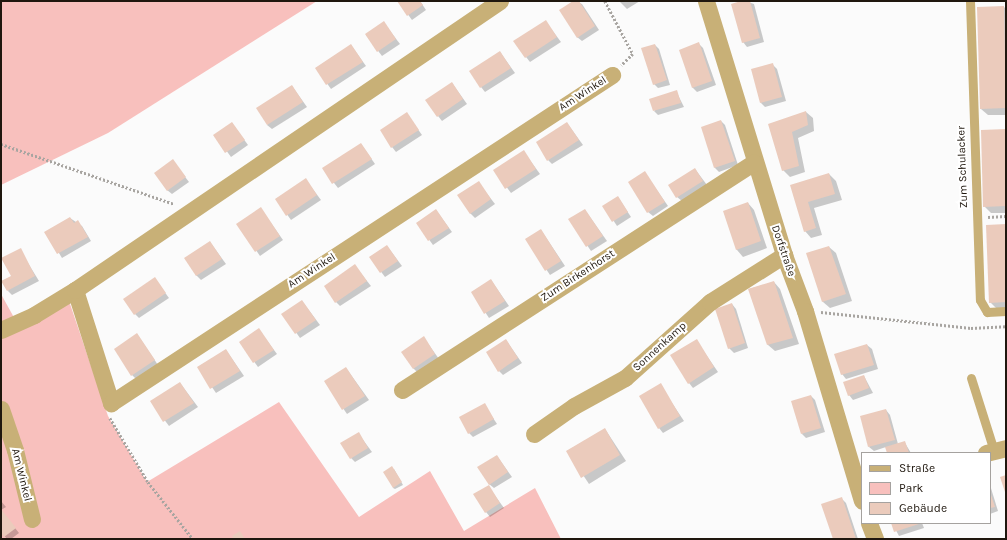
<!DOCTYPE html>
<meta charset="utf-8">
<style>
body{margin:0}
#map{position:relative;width:1007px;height:540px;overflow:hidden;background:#fbfbfb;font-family:Karla,sans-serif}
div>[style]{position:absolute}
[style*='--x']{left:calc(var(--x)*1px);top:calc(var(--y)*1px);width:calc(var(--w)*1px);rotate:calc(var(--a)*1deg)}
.green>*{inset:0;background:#f8c0bd}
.shadow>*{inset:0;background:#0003}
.building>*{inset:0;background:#ebcbbc}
.path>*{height:2.5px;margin-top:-1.25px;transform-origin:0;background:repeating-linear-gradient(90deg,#a8a5a1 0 2px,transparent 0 4px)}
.service>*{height:9px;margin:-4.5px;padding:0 4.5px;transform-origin:4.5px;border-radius:4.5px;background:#c8b077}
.minor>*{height:17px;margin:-8.5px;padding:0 8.5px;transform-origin:8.5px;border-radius:8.5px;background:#c8b077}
span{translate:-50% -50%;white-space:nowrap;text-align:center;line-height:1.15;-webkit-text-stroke:4px #fff;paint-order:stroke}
.street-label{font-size:11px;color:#1f170e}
.frame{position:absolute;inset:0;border:2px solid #1f170e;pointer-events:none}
.legend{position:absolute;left:861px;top:452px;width:130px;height:72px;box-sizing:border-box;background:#fff;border:1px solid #a5a29f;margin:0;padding:5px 7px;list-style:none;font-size:12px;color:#1f170e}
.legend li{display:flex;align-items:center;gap:8px;height:20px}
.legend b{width:20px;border:1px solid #a5a29f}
</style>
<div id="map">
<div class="green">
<div style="clip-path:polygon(1px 1px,317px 1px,108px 133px,1px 185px)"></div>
<div style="clip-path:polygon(1px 294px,17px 323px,67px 295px,108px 416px,147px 482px,279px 402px,359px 517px,430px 471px,464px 531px,535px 488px,561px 539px,1px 539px)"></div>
</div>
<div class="shadow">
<div style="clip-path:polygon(398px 1px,420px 1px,426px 10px,412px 20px)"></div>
<div style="clip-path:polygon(575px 1px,582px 4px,599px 30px,582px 41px,577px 37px)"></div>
<div style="clip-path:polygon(619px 1px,640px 1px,627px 9px)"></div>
<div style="clip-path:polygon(745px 1px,754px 4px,764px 42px,747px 47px,743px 42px)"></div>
<div style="clip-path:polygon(1004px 7px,1006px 9px,1006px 115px,988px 115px,981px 109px)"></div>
<div style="clip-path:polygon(546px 22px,561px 42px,530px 62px,526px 57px)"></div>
<div style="clip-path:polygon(384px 23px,400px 44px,382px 56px,366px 35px)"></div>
<div style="clip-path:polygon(698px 43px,703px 48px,716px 85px,697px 92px,693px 88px,680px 51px)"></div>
<div style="clip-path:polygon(351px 45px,366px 66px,331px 89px,316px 68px)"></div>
<div style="clip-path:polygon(655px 45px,659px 49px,670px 85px,658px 88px,654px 84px)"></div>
<div style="clip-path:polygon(500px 52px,515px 73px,485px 92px,481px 87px)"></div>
<div style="clip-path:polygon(772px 64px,777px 69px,786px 101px,765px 107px,761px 103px)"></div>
<div style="clip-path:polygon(452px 83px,467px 104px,442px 121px,438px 116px)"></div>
<div style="clip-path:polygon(292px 86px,307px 107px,272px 129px,267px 125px)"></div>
<div style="clip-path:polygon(676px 91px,684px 107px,658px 115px,654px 111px)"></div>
<div style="clip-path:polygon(806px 112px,813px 118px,814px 131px,798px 138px,805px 172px,790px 177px,783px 170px,770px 124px)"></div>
<div style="clip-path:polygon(407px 114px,422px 135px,396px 152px,392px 147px)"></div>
<div style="clip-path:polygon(721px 121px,725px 125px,738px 165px,719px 172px,715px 168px)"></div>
<div style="clip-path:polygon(232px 123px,248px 145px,231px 157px,215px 135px)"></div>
<div style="clip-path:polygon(567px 123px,583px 145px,552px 164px,548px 160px)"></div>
<div style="clip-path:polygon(1006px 130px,1006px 213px,991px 213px,984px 206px)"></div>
<div style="clip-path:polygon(361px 144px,375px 164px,338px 188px,323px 169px)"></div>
<div style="clip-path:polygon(524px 152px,540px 174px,511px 193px,495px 171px)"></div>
<div style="clip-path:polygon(173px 161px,189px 182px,172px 194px,167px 190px)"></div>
<div style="clip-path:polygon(695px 169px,707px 185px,682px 201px,677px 197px)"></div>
<div style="clip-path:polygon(645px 173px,668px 206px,653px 216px,648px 212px)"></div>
<div style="clip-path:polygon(829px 174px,836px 181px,842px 200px,814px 208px,822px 235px,811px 238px,805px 231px,791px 186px)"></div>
<div style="clip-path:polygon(306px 180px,321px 200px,291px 220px,276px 199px)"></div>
<div style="clip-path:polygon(478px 182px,495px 204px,475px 218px,470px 213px)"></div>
<div style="clip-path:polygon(618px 197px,631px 217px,617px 226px,604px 206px)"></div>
<div style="clip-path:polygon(748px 203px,754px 210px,767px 248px,743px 257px,737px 250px,724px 212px)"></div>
<div style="clip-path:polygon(261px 209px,283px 240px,260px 256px,238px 224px)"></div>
<div style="clip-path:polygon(436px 210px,452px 232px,433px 245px,417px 223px)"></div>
<div style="clip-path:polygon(585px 210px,607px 241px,591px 251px,570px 220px)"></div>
<div style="clip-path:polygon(70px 218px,82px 226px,91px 241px,62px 258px,46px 232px)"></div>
<div style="clip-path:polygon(1006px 225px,1006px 309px,997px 309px,990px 302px)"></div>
<div style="clip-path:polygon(541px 230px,565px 266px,550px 275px,526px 239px)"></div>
<div style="clip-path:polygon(210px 242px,226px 264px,201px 280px,196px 275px)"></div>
<div style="clip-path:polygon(387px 246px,402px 266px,385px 277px,370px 257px)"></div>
<div style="clip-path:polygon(829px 247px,836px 253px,852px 301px,830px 308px,823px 302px,807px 254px)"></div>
<div style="clip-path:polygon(20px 250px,39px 281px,12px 295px,8px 291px)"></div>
<div style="clip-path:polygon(355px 266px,371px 286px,340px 306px,336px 302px)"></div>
<div style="clip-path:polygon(155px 279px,169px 298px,139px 318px,135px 314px)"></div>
<div style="clip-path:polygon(491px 280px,509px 306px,489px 318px,472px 292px)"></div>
<div style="clip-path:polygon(774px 282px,780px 289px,799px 344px,775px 351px,768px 345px,749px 289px)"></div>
<div style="clip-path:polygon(302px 301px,320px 325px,300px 338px,283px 314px)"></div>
<div style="clip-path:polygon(732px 304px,736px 309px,748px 348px,734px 353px,729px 348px)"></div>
<div style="clip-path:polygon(259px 330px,277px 354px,258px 367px,240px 342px)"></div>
<div style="clip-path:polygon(137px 334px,158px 365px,136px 379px,132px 375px)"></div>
<div style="clip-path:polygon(424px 338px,439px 359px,418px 373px,413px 368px)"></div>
<div style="clip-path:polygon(506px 340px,522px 363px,503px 375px,499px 371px)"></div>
<div style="clip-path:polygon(696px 340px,718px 372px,693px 388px,689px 383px)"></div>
<div style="clip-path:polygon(867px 345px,872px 349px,878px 369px,846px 379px,842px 374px)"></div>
<div style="clip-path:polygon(226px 350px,244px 376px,216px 393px,198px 367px)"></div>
<div style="clip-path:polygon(346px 368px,369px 400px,347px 414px,325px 382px)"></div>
<div style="clip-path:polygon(864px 376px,873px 393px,853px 400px,849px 395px)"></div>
<div style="clip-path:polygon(180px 383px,198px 407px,169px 426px,151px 402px)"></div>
<div style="clip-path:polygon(660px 385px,684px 421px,663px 433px,659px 428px)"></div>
<div style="clip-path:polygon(811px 396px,815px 400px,825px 432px,806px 438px,802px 434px)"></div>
<div style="clip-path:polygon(484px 404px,497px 424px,473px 437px,469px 433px)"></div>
<div style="clip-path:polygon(886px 410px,890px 415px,898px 444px,905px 443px,911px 453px,888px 453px,886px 447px,874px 451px,869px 447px)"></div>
<div style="clip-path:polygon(605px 429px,626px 461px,589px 484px,567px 451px)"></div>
<div style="clip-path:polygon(358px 433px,372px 452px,355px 462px,351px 458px)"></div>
<div style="clip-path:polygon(497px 456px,512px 477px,494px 488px,489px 484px)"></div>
<div style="clip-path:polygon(394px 469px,403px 485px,395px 489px,393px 488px)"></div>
<div style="clip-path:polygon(990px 485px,998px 511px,990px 514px)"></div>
<div style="clip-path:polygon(488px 486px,504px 508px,490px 517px,486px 512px)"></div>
<div style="clip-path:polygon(842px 499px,846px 503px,858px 539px,834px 539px)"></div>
<div style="clip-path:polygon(1px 501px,6px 507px,1px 510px,19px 533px,11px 539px,7px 539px,1px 532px)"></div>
<div style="clip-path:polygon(892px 523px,922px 523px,924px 528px,899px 536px)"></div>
</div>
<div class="building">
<div style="clip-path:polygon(397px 1px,420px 1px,423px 5px,407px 16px)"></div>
<div style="clip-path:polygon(573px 1px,579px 1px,595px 26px,577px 38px,559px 10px)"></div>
<div style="clip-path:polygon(741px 1px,750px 1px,760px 38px,742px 43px,731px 4px)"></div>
<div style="clip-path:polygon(1004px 6px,1006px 108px,980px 109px,977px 7px)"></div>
<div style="clip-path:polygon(546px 20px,557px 37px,525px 58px,513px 41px)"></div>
<div style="clip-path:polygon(384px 21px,396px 39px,377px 52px,365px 34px)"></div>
<div style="clip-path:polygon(699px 42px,712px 81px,692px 88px,679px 50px)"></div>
<div style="clip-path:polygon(351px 44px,363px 62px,326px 85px,315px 68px)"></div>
<div style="clip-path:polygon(655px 44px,667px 80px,653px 85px,641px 48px)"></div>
<div style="clip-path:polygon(500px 51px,511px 68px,480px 88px,469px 71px)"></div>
<div style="clip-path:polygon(773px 63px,782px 97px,760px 103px,751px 69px)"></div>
<div style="clip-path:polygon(452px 82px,463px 99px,437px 117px,425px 100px)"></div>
<div style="clip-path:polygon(292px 85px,303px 102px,267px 125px,256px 108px)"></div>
<div style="clip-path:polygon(677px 90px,681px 103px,653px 111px,649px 99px)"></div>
<div style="clip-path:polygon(806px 111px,808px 125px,792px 132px,799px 166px,782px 171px,768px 124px)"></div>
<div style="clip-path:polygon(407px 112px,419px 130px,391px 148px,380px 130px)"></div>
<div style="clip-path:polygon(721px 120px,735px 161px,714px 168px,701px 127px)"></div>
<div style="clip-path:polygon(232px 122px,245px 140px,225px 153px,213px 135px)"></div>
<div style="clip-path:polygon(567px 122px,579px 140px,547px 161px,536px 142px)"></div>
<div style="clip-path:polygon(1006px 129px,1006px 206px,983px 207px,981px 130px)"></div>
<div style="clip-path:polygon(361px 143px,372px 159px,332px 184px,322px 168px)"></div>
<div style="clip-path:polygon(524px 150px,536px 169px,505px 189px,493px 170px)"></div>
<div style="clip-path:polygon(173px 159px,186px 177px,167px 191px,154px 173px)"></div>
<div style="clip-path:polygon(695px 168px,703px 181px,676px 198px,668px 185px)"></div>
<div style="clip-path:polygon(645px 171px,665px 202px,647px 213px,628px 182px)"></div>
<div style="clip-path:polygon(829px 173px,835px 194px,808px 202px,816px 228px,804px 232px,790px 185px)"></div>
<div style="clip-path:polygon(306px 178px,317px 195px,286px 216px,275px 199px)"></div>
<div style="clip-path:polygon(479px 181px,491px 199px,470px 214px,457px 195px)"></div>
<div style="clip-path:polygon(618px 196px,628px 212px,612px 222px,602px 206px)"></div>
<div style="clip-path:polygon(748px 202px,761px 241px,736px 250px,723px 211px)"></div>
<div style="clip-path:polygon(261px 207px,280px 236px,255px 252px,236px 224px)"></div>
<div style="clip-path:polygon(436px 209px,449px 228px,428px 241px,416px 223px)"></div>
<div style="clip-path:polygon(585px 209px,603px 236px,586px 247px,568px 219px)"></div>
<div style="clip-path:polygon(70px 217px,74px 223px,78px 220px,88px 237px,57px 254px,44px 232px)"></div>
<div style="clip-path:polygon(1006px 224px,1006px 302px,989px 303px,986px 225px)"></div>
<div style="clip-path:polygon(541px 229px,561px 261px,545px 271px,525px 239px)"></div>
<div style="clip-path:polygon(210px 241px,222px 259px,196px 276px,184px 258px)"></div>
<div style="clip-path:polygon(387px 245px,398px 261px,380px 273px,369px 257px)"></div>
<div style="clip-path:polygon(829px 246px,846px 294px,822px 302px,806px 253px)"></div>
<div style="clip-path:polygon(21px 248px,35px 276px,7px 291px,1px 281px,11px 276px,1px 258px)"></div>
<div style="clip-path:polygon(355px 264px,367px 281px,335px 303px,324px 286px)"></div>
<div style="clip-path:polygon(155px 277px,166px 293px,134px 315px,123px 299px)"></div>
<div style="clip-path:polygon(491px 279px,505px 301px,484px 314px,471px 292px)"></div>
<div style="clip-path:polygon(774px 281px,793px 338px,767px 345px,748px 289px)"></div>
<div style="clip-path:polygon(302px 300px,316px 320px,295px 334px,281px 314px)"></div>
<div style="clip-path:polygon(732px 303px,745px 343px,728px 349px,715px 309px)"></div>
<div style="clip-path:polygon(259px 328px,274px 350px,253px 363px,239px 342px)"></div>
<div style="clip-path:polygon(137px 333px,155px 360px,131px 376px,114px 349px)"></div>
<div style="clip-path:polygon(424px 336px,435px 354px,413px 369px,401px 352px)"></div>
<div style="clip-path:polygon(506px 339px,518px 358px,498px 372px,486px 352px)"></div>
<div style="clip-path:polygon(697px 339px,714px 367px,688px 384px,670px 355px)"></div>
<div style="clip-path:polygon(867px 344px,874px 365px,841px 375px,834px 354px)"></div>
<div style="clip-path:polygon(226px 349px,240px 371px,210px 389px,197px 367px)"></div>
<div style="clip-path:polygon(346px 367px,365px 396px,342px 410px,324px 381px)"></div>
<div style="clip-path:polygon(864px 375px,869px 388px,848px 396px,843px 382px)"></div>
<div style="clip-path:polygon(180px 382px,194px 403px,163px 422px,150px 401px)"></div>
<div style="clip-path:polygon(661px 383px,680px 416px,658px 429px,639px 396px)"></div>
<div style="clip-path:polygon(811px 395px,821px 428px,801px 434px,791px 401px)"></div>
<div style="clip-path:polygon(485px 403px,494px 419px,468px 434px,459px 417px)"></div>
<div style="clip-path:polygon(886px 409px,895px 440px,868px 447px,860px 416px)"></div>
<div style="clip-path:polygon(605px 428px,620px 455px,581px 478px,566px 451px)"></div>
<div style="clip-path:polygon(359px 432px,368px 448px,350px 459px,340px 443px)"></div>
<div style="clip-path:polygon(905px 441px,909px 453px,887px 453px,885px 447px)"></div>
<div style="clip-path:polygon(497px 455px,508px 472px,489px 485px,477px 467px)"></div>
<div style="clip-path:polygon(392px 466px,402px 482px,393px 488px,383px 472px)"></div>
<div style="clip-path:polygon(1006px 475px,1006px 495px,1000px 477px)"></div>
<div style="clip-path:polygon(489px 485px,500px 503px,485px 513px,473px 494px)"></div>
<div style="clip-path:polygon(990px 492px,995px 507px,990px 508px)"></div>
<div style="clip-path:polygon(842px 497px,856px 539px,833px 539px,821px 504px)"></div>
<div style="clip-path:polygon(1px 509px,16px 528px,4px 537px,1px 533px)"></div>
<div style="clip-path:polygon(891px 523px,922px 523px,894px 532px)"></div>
<div style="clip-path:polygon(240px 531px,245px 539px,234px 539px,232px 536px)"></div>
</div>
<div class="path">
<div style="--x:605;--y:1;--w:60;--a:62.2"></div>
<div style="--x:633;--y:54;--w:16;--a:135"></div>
<div style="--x:1;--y:144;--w:183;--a:19.1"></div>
<div style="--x:988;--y:217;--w:18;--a:-3"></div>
<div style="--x:821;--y:312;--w:151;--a:6.1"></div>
<div style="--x:971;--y:328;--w:35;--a:-3"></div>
<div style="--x:110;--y:418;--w:74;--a:59.3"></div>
<div style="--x:148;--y:482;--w:73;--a:51.7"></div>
</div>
<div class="service">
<div style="--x:970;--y:1;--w:299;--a:88.1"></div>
<div style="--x:980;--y:300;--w:14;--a:60"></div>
<div style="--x:987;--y:312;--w:19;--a:-3"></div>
<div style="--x:971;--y:378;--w:77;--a:72.5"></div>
</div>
<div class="minor">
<div style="--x:706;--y:1;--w:266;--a:72.9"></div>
<div style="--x:784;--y:255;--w:60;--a:69.4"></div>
<div style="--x:805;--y:311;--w:198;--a:73.3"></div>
<div style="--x:75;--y:290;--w:119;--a:72.3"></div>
<div style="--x:111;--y:403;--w:599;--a:-33.21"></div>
<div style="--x:1;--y:330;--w:36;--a:-24"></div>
<div style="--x:34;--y:315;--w:48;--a:-31.4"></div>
<div style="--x:75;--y:290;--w:514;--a:-34.22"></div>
<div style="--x:402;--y:390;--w:419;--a:-32.9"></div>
<div style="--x:1;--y:409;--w:43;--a:71.1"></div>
<div style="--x:15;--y:450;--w:71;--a:76.2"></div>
<div style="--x:534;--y:434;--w:49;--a:-35"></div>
<div style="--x:574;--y:406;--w:58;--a:-28.8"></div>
<div style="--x:625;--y:378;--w:114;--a:-41.8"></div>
<div style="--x:710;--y:302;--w:88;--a:-32.4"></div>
<div style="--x:986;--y:453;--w:21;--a:-14"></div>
<div style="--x:869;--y:523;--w:17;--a:69"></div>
</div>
<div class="street-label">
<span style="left:583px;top:94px;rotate:-33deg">Am Winkel</span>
<span style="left:963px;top:167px;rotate:-92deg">Zum Schulacker</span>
<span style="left:783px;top:251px;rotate:71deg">Dorfstraße</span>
<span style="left:312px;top:271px;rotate:-33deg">Am Winkel</span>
<span style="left:578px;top:276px;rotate:-33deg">Zum Birkenhorst</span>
<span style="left:660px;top:347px;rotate:-42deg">Sonnenkamp</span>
<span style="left:21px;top:475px;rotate:76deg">Am Winkel</span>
</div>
<div class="frame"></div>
<ul class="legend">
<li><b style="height:5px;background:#c8b077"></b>Straße</li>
<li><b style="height:11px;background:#f8c0bd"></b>Park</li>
<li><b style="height:11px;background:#ebcbbc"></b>Gebäude</li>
</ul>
</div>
